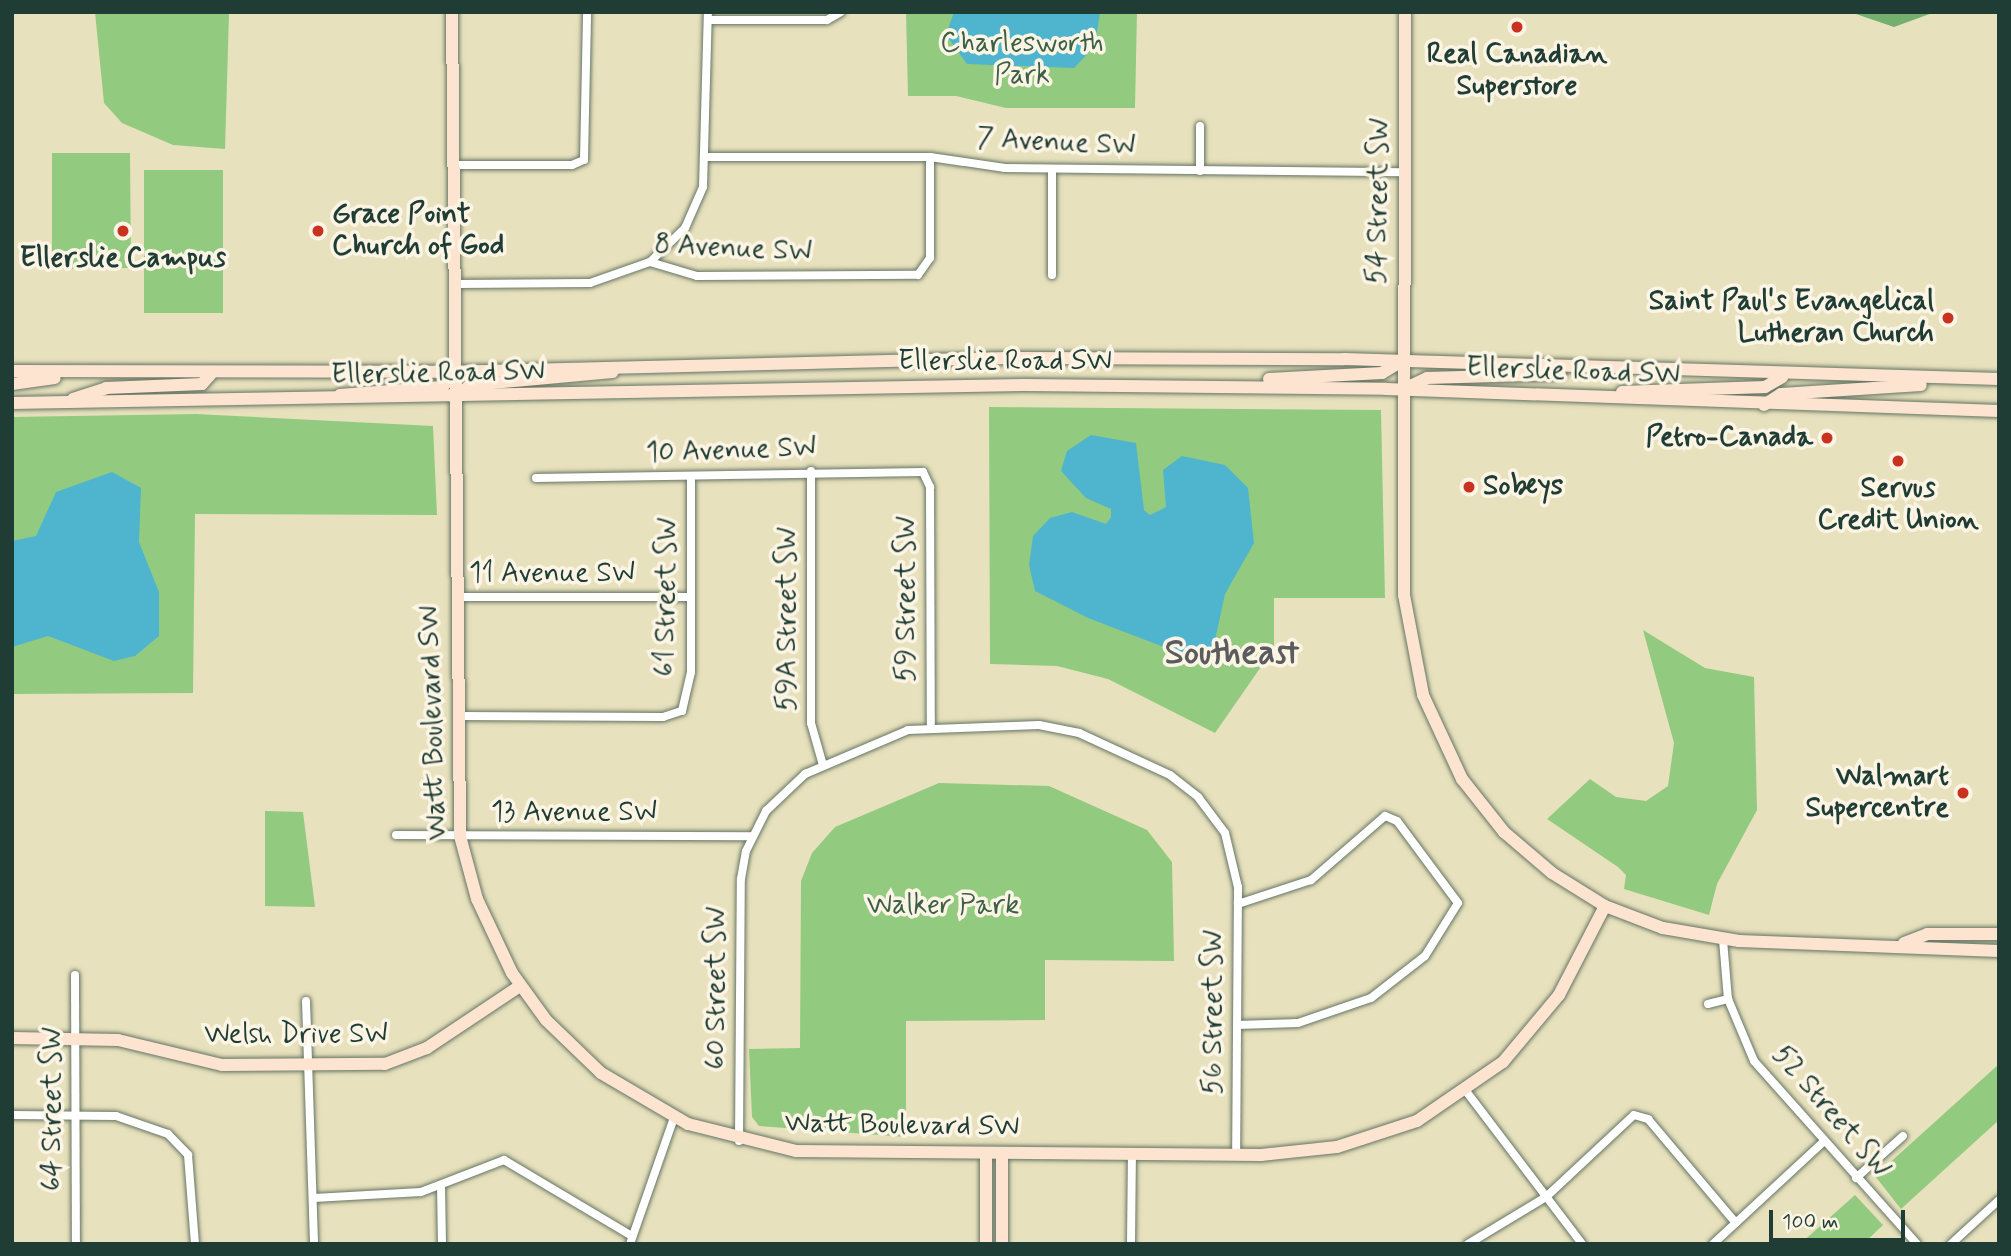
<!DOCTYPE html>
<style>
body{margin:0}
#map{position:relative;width:2011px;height:1256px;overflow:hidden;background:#e8e1bd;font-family:Mynerve,sans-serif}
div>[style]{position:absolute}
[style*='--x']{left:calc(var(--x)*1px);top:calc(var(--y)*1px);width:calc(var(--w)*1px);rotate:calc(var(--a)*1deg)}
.green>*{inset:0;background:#92cb7f}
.forest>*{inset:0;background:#75af6e}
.water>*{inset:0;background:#4fb4ce}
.roads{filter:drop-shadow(0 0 2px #657664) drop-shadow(0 0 2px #657664)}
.street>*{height:8px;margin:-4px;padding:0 4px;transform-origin:4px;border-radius:4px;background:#fff}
.secondary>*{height:12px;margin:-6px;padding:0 6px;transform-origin:6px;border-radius:6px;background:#fde4d1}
.dots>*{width:19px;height:19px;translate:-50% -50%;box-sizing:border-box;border:4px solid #fcf5e5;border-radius:50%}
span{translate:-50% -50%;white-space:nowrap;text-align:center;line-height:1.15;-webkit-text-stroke:7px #fcf5e5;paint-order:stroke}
.park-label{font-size:28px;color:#3c6047}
.poi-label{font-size:28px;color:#1f3d34;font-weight:700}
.left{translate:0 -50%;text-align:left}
.right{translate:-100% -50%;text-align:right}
.street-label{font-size:28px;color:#1f3d34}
.district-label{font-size:35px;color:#5a5c5d;font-weight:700}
.frame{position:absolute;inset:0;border:14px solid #1f3d34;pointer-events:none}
.scale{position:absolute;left:1769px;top:1210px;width:136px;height:32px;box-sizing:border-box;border:4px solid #1f3d34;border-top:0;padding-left:9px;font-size:21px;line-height:24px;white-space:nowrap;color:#1f3d34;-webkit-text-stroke:5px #fcf5e5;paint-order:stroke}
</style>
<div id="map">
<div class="green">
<div style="clip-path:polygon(95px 12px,229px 14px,225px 149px,173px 145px,122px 123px,104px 103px)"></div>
<div style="clip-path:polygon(906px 12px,1137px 12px,1135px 108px,1006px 108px,956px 96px,908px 96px)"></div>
<div style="clip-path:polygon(52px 153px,130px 153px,131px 268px,52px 269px)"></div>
<div style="clip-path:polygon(144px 170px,223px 170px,223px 313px,144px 313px)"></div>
<div style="clip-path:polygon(989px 407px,1381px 410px,1385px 598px,1274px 598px,1274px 648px,1215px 733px,1108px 679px,1057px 666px,990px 664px)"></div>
<div style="clip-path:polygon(196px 414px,433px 426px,437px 515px,195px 514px,193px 693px,12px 694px,12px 417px)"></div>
<div style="clip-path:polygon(1643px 630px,1705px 668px,1754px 677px,1757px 810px,1717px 884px,1709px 915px,1624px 889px,1626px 875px,1618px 867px,1547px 819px,1590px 779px,1616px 797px,1646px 801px,1668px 786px,1674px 743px)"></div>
<div style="clip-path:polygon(939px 783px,1049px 786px,1147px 830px,1172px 862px,1174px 961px,1045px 960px,1045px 1020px,906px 1021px,906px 1137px,759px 1126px,752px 1117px,749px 1049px,800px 1048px,801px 881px,812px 853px,835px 827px)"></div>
<div style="clip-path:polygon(265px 811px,303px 812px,315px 907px,265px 906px)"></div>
<div style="clip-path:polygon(1999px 1064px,1999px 1120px,1901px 1209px,1875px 1176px)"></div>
<div style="clip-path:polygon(1855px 1195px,1883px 1225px,1863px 1244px,1800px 1244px)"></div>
</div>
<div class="forest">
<div style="clip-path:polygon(1850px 12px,1935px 12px,1894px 27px)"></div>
</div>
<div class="water">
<div style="clip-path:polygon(954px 12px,1100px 12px,1095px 46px,1074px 68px,967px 64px,946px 35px)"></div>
<div style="clip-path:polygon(1091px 435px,1136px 443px,1144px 510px,1150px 515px,1166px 507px,1163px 470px,1182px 456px,1225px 465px,1248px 488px,1254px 543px,1225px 594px,1214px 645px,1205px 656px,1190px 657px,1088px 618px,1035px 591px,1029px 565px,1033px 536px,1050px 518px,1072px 512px,1106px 524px,1111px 517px,1111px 509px,1086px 498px,1061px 471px,1067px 451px)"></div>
<div style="clip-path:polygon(112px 472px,141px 488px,139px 542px,159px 592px,159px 636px,135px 656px,114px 661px,48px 636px,12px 647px,12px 541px,36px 536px,56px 492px)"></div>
</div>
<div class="roads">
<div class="street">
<div style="--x:708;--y:20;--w:119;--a:0"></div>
<div style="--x:827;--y:20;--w:16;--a:-30"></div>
<div style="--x:1200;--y:126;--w:45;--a:90"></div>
<div style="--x:707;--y:157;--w:223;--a:0"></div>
<div style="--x:930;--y:157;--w:76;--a:8.3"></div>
<div style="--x:1005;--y:168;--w:398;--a:0.6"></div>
<div style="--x:457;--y:165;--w:115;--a:0"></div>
<div style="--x:572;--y:165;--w:13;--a:-23"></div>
<div style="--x:584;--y:160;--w:148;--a:-88.8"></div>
<div style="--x:650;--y:262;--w:49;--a:-44.2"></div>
<div style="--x:685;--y:228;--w:45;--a:-66.3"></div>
<div style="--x:703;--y:187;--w:175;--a:-88.4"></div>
<div style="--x:1052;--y:275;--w:106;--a:-90"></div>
<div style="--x:457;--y:284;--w:133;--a:-0.4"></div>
<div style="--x:590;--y:283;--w:64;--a:-19.3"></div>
<div style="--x:650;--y:262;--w:49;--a:16.6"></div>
<div style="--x:697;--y:276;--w:221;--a:-0.3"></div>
<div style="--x:918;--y:275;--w:21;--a:-55"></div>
<div style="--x:930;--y:258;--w:101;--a:-90"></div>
<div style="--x:811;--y:471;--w:252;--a:90"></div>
<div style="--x:811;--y:723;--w:44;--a:74.1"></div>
<div style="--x:536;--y:478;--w:387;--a:-0.9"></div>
<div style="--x:923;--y:472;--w:17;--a:65"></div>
<div style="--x:930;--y:487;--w:237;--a:89.8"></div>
<div style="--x:456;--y:597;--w:235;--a:0"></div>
<div style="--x:457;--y:716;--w:206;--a:0.3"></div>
<div style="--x:663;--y:717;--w:20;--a:-18"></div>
<div style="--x:682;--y:711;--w:40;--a:-77"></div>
<div style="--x:691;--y:672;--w:195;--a:-90"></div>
<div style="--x:396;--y:835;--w:356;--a:0.2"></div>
<div style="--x:1723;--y:940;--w:59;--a:85.2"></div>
<div style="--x:1728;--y:999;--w:67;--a:67.2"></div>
<div style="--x:1754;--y:1061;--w:245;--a:48.3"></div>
<div style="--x:75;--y:975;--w:269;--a:89.8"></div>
<div style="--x:306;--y:1001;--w:243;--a:88.1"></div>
<div style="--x:1708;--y:1004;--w:21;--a:-14"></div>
<div style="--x:1237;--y:1025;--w:61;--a:-1.9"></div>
<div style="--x:1298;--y:1023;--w:77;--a:-18.9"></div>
<div style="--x:1371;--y:998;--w:68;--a:-37.9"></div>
<div style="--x:1425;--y:956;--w:62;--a:-58.1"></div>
<div style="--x:1458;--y:903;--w:102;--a:-126.6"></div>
<div style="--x:1397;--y:821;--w:13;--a:-157"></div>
<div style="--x:1385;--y:816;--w:98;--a:139.1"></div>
<div style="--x:1311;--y:880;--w:77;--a:161.8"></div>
<div style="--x:1466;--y:1091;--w:192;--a:52.8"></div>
<div style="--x:12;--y:1115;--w:104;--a:0.6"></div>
<div style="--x:116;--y:1116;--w:55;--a:19.1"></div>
<div style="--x:168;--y:1134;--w:29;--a:46"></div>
<div style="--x:188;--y:1155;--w:89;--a:85.5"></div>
<div style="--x:739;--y:1141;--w:262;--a:-89.6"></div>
<div style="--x:741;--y:879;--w:28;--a:-80"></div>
<div style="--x:746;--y:851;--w:45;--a:-63.4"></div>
<div style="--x:766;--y:811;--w:54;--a:-43.5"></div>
<div style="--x:805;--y:774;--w:112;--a:-23.1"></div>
<div style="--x:908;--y:730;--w:131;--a:-2.2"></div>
<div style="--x:1039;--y:725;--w:41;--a:11.3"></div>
<div style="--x:1079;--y:733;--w:100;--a:24.8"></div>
<div style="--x:1170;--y:775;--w:36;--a:38"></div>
<div style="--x:1198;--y:797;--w:45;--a:53.1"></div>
<div style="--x:1225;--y:833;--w:56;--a:76.5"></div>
<div style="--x:1238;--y:887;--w:268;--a:90.4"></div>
<div style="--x:1856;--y:1178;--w:63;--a:-41.8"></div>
<div style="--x:441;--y:1186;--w:58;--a:89"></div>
<div style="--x:314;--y:1198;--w:107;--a:-3.2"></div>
<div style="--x:421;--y:1192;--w:89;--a:-21.1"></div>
<div style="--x:504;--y:1160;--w:149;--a:30.7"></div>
<div style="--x:630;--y:1244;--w:133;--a:-70.8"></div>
<div style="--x:1131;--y:1244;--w:90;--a:-89.4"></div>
<div style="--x:1468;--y:1244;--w:91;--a:-31.1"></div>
<div style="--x:1546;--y:1197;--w:120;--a:-43"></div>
<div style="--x:1634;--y:1115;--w:15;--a:16"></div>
<div style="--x:1648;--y:1119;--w:136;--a:49.8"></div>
<div style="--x:1713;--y:1244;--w:150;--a:-42.8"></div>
<div style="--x:1951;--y:1244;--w:65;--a:-42.5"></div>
</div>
<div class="secondary">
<div style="--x:452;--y:12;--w:824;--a:89.44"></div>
<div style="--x:460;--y:836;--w:65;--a:74.9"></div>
<div style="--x:477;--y:899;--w:82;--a:64.7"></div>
<div style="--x:512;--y:973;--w:58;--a:54.1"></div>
<div style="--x:546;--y:1020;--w:76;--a:43.9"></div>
<div style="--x:601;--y:1073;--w:101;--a:30.4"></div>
<div style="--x:688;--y:1124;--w:111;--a:14"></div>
<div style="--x:796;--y:1151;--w:465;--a:0.5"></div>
<div style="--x:1261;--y:1155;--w:76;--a:-6"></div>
<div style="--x:1337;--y:1147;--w:84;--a:-18"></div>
<div style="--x:1417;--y:1121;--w:104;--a:-34.5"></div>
<div style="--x:1503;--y:1062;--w:87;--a:-50.1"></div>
<div style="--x:1559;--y:995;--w:100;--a:-62.7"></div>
<div style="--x:1405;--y:12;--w:583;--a:90.1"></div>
<div style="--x:1404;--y:595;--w:102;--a:79.2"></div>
<div style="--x:1423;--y:695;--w:93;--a:65.1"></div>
<div style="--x:1462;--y:779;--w:68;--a:51.6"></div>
<div style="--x:1504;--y:832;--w:63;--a:40.5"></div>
<div style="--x:1552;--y:873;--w:62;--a:31.9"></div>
<div style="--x:1605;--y:906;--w:62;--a:20.8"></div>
<div style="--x:1663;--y:928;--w:77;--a:9.7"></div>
<div style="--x:1739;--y:941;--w:260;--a:2.2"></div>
<div style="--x:12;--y:371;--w:431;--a:0.1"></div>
<div style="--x:443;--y:372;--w:565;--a:-1.42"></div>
<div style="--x:1008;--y:358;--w:336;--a:0.2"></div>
<div style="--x:1344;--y:359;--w:655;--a:1.75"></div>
<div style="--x:1269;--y:379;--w:113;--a:-3"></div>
<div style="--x:1382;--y:373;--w:23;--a:-31"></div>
<div style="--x:12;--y:384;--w:43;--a:-7.9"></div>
<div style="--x:1406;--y:388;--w:23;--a:-25"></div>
<div style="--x:1427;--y:378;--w:133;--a:-1.7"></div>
<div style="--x:1622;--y:392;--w:143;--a:-2"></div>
<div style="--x:1765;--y:387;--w:20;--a:-30"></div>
<div style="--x:340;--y:395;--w:102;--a:-4.5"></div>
<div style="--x:442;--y:387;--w:21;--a:-45"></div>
<div style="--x:73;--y:399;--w:35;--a:-18"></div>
<div style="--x:106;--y:388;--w:96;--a:-2.4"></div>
<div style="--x:202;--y:384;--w:13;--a:-48"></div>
<div style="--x:455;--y:399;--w:21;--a:-43"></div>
<div style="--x:470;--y:385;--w:143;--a:-5.2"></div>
<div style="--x:12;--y:403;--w:1011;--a:-1.02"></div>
<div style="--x:1023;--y:385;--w:363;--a:0.6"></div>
<div style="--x:1386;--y:389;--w:613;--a:2.06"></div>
<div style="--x:1764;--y:405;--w:20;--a:-33"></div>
<div style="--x:1781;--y:394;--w:140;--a:-3.7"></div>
<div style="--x:1904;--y:943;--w:25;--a:-21"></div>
<div style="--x:1927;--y:934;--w:72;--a:0"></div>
<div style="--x:12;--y:1038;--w:106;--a:1.1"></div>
<div style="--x:118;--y:1040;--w:107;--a:13.5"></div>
<div style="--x:222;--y:1065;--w:163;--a:-0.4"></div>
<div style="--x:385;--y:1064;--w:45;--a:-20.9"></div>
<div style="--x:427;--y:1048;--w:112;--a:-33.7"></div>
<div style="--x:986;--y:1244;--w:91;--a:-90"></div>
<div style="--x:1002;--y:1244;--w:91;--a:-90"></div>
</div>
</div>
<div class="dots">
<div style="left:1517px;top:27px;background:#c8321e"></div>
<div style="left:123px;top:231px;background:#c8321e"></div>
<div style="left:318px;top:231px;background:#c8321e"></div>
<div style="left:1948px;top:318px;background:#c8321e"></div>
<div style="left:1827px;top:438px;background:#c8321e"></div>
<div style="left:1898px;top:461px;background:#c8321e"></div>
<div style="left:1469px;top:487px;background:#c8321e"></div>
<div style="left:1963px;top:793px;background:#c8321e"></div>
</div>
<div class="park-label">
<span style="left:1022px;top:60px">Charlesworth<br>Park</span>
<span style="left:943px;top:906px">Walker Park</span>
</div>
<div class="poi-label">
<span style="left:1517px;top:71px">Real Canadian<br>Superstore</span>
<span class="left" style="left:332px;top:231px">Grace Point<br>Church of God</span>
<span style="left:123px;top:259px">Ellerslie Campus</span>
<span class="right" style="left:1934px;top:318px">Saint Paul's Evangelical<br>Lutheran Church</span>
<span class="right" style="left:1813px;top:438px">Petro-Canada</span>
<span class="left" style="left:1483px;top:487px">Sobeys</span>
<span style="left:1898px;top:505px">Servus<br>Credit Union</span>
<span class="right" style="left:1949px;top:793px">Walmart<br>Supercentre</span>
</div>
<div class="street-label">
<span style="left:1056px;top:143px;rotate:3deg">7 Avenue SW</span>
<span style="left:1379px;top:201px;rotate:-89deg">54 Street SW</span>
<span style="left:733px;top:249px;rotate:3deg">8 Avenue SW</span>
<span style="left:1005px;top:362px">Ellerslie Road SW</span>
<span style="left:1573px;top:372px;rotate:2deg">Ellerslie Road SW</span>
<span style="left:438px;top:374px;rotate:-1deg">Ellerslie Road SW</span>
<span style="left:731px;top:451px;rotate:-2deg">10 Avenue SW</span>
<span style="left:552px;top:574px">11 Avenue SW</span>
<span style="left:667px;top:597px;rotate:-89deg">61 Street SW</span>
<span style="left:907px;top:599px;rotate:-90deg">59 Street SW</span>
<span style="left:788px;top:619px;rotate:-90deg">59A Street SW</span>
<span style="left:434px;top:723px;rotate:-92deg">Watt Boulevard SW</span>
<span style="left:574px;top:813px">13 Avenue SW</span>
<span style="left:717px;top:988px;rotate:-90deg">60 Street SW</span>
<span style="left:1214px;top:1012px;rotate:-90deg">56 Street SW</span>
<span style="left:296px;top:1035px">Welsh Drive SW</span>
<span style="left:53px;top:1109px;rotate:-90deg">64 Street SW</span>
<span style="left:1831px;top:1112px;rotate:49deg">52 Street SW</span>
<span style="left:902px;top:1126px;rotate:1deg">Watt Boulevard SW</span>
</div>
<div class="district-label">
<span style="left:1232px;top:653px">Southeast</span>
</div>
<div class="frame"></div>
<div class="scale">100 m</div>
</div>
